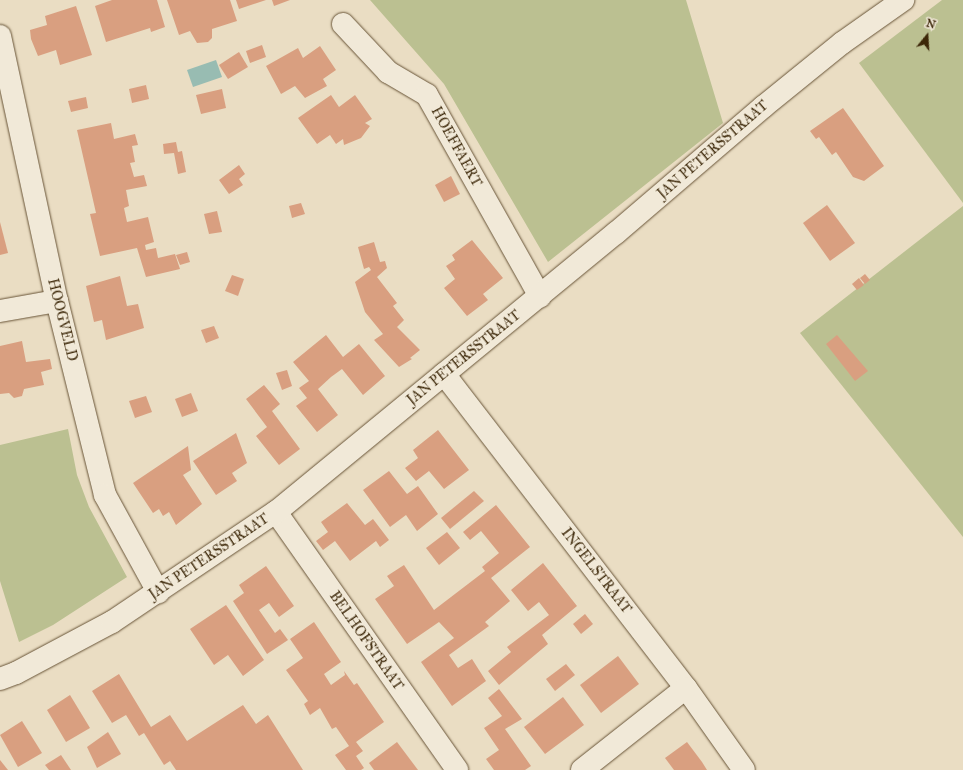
<!DOCTYPE html>
<style>
body{margin:0}
#map{position:relative;width:963px;height:770px;overflow:hidden;background:#eaddc3;font-family:"IM FELL Great Primer",serif}
div>[style]{position:absolute}
[style*='--x']{left:calc(var(--x)*1px);top:calc(var(--y)*1px);width:calc(var(--w)*1px);rotate:calc(var(--a)*1deg)}
.green>*{inset:0;background:#bbc091}
.water>*{inset:0;background:#98bcb2}
.building>*{inset:0;background:#d99f80}
.roads{filter:drop-shadow(0 0 1px #685437) drop-shadow(0 0 1px #685437)}
.minor>*{height:22px;margin:-11px;padding:0 11px;transform-origin:11px;border-radius:11px;background:#f1e9d8}
.tertiary>*{height:22px;margin:-11px;padding:0 11px;transform-origin:11px;border-radius:11px;background:#f1e9d8}
span{translate:-50% -50%;white-space:nowrap;text-align:center;line-height:1.15;-webkit-text-stroke:3px #f1e9d8;paint-order:stroke}
.street-label{font-size:14px;color:#3c2708}
.north{position:absolute;left:907px;top:16px;width:40px;height:40px;-webkit-text-stroke:3px #f1e9d8;paint-order:stroke;rotate:18deg;font-size:11px;font-weight:700;line-height:16px;text-align:center;color:#3c2708}
.north::after{content:'';display:block;margin:auto;width:14px;height:18px;background:#3c2708;clip-path:polygon(50% 0,100% 100%,50% 72%,0 100%)}
</style>
<div id="map">
<div class="green">
<div style="clip-path:polygon(370px 0,686px 0,723px 123px,548px 262px,444px 84px)"></div>
<div style="clip-path:polygon(942px 0,963px 0,963px 203px,859px 63px)"></div>
<div style="clip-path:polygon(963px 206px,963px 537px,800px 333px)"></div>
<div style="clip-path:polygon(68px 429px,77px 475px,89px 507px,127px 577px,53px 625px,19px 642px,0 581px,0 445px)"></div>
</div>
<div class="water">
<div style="clip-path:polygon(216px 60px,222px 77px,193px 87px,187px 70px)"></div>
</div>
<div class="building">
<div style="clip-path:polygon(112px 0,157px 0,165px 27px,151px 32px,150px 28px,106px 42px,95px 6px)"></div>
<div style="clip-path:polygon(167px 0,230px 0,237px 21px,212px 29px,212px 38px,208px 42px,197px 43px,190px 31px,179px 35px)"></div>
<div style="clip-path:polygon(236px 0,266px 0,239px 9px)"></div>
<div style="clip-path:polygon(272px 0,290px 0,274px 6px)"></div>
<div style="clip-path:polygon(76px 6px,92px 55px,60px 65px,56px 50px,38px 56px,31px 39px,30px 30px,47px 25px,45px 16px)"></div>
<div style="clip-path:polygon(262px 45px,266px 57px,250px 63px,246px 51px)"></div>
<div style="clip-path:polygon(320px 46px,336px 70px,323px 79px,327px 86px,305px 98px,295px 86px,281px 94px,266px 66px,298px 48px,303px 58px)"></div>
<div style="clip-path:polygon(239px 52px,248px 67px,228px 79px,219px 65px)"></div>
<div style="clip-path:polygon(146px 85px,149px 99px,132px 103px,129px 89px)"></div>
<div style="clip-path:polygon(222px 89px,226px 108px,201px 114px,196px 95px)"></div>
<div style="clip-path:polygon(331px 95px,339px 107px,355px 95px,372px 119px,365px 123px,370px 126px,361px 138px,344px 145px,343px 139px,336px 144px,330px 135px,317px 144px,298px 118px)"></div>
<div style="clip-path:polygon(86px 97px,88px 108px,71px 112px,68px 101px)"></div>
<div style="clip-path:polygon(843px 108px,884px 166px,864px 181px,853px 177px,836px 152px,832px 155px,819px 137px,816px 139px,810px 131px)"></div>
<div style="clip-path:polygon(111px 123px,114px 139px,135px 134px,138px 145px,132px 146px,135px 162px,130px 163px,134px 177px,144px 175px,147px 186px,126px 190px,129px 206px,124px 208px,127px 222px,148px 217px,154px 242px,145px 245px,146px 250px,156px 248px,158px 258px,175px 254px,180px 269px,146px 277px,137px 248px,100px 256px,90px 214px,96px 213px,77px 130px)"></div>
<div style="clip-path:polygon(176px 142px,178px 152px,182px 151px,186px 172px,178px 174px,174px 153px,164px 154px,163px 144px)"></div>
<div style="clip-path:polygon(239px 165px,245px 174px,239px 179px,243px 185px,229px 194px,219px 180px)"></div>
<div style="clip-path:polygon(451px 176px,460px 194px,444px 202px,435px 185px)"></div>
<div style="clip-path:polygon(301px 203px,305px 214px,292px 218px,289px 206px)"></div>
<div style="clip-path:polygon(827px 205px,855px 243px,830px 261px,803px 223px)"></div>
<div style="clip-path:polygon(217px 211px,222px 232px,209px 234px,204px 214px)"></div>
<div style="clip-path:polygon(0 222px,8px 253px,0 255px)"></div>
<div style="clip-path:polygon(472px 240px,503px 278px,483px 294px,488px 300px,467px 316px,444px 288px,455px 279px,446px 266px,455px 260px,452px 255px)"></div>
<div style="clip-path:polygon(374px 242px,380px 262px,385px 261px,387px 268px,377px 277px,397px 303px,393px 306px,404px 320px,397px 327px,420px 350px,410px 358px,412px 359px,399px 367px,374px 340px,383px 334px,365px 312px,355px 282px,371px 270px,369px 267px,364px 269px,358px 247px)"></div>
<div style="clip-path:polygon(187px 252px,190px 262px,180px 265px,176px 255px)"></div>
<div style="clip-path:polygon(865px 274px,870px 280px,865px 284px,860px 278px)"></div>
<div style="clip-path:polygon(232px 275px,244px 279px,238px 296px,225px 291px)"></div>
<div style="clip-path:polygon(120px 276px,127px 306px,138px 304px,144px 328px,106px 340px,102px 320px,94px 322px,86px 286px)"></div>
<div style="clip-path:polygon(859px 278px,864px 285px,857px 290px,852px 284px)"></div>
<div style="clip-path:polygon(214px 326px,219px 338px,206px 343px,201px 330px)"></div>
<div style="clip-path:polygon(326px 335px,343px 357px,359px 344px,385px 376px,363px 395px,342px 369px,331px 377px,318px 389px,338px 415px,317px 432px,296px 406px,307px 398px,299px 388px,309px 381px,293px 362px)"></div>
<div style="clip-path:polygon(837px 335px,868px 371px,855px 381px,826px 344px)"></div>
<div style="clip-path:polygon(22px 341px,26px 362px,50px 359px,52px 369px,41px 372px,44px 385px,24px 389px,22px 396px,14px 398px,9px 393px,0 394px,0 346px)"></div>
<div style="clip-path:polygon(287px 370px,292px 386px,282px 390px,276px 373px)"></div>
<div style="clip-path:polygon(264px 385px,280px 404px,272px 411px,300px 449px,279px 465px,256px 436px,267px 427px,246px 399px)"></div>
<div style="clip-path:polygon(191px 393px,198px 411px,182px 417px,175px 399px)"></div>
<div style="clip-path:polygon(146px 396px,152px 412px,135px 418px,129px 401px)"></div>
<div style="clip-path:polygon(438px 430px,469px 470px,444px 489px,429px 471px,416px 481px,405px 468px,418px 458px,413px 450px)"></div>
<div style="clip-path:polygon(236px 433px,247px 463px,232px 473px,237px 481px,216px 495px,193px 461px)"></div>
<div style="clip-path:polygon(188px 446px,191px 470px,183px 475px,202px 504px,176px 525px,169px 512px,163px 516px,159px 509px,153px 513px,133px 483px)"></div>
<div style="clip-path:polygon(389px 471px,407px 494px,418px 486px,438px 514px,417px 531px,406px 515px,390px 527px,363px 490px)"></div>
<div style="clip-path:polygon(474px 491px,484px 501px,450px 529px,441px 518px)"></div>
<div style="clip-path:polygon(347px 503px,365px 525px,373px 519px,389px 540px,380px 547px,376px 541px,350px 561px,335px 541px,323px 550px,316px 541px,328px 532px,321px 522px)"></div>
<div style="clip-path:polygon(496px 505px,530px 547px,491px 578px,510px 601px,485px 622px,489px 626px,449px 655px,458px 668px,472px 659px,486px 681px,452px 706px,421px 662px,454px 638px,439px 622px,407px 644px,375px 599px,394px 586px,387px 576px,404px 565px,434px 610px,485px 571px,482px 567px,499px 553px,481px 531px,470px 540px,463px 532px)"></div>
<div style="clip-path:polygon(447px 532px,460px 548px,439px 565px,426px 548px)"></div>
<div style="clip-path:polygon(543px 563px,577px 606px,542px 635px,548px 644px,499px 685px,488px 671px,511px 652px,507px 647px,549px 615px,539px 602px,528px 611px,511px 590px)"></div>
<div style="clip-path:polygon(266px 566px,294px 606px,279px 617px,269px 603px,259px 610px,275px 633px,280px 629px,288px 640px,267px 654px,233px 601px,244px 593px,239px 585px)"></div>
<div style="clip-path:polygon(226px 605px,264px 660px,243px 676px,228px 655px,214px 665px,190px 629px)"></div>
<div style="clip-path:polygon(585px 614px,593px 624px,581px 634px,573px 624px)"></div>
<div style="clip-path:polygon(314px 622px,341px 662px,324px 674px,331px 685px,345px 675px,344px 671px,354px 685px,357px 683px,384px 722px,356px 742px,363px 751px,356px 756px,364px 768px,361px 770px,346px 770px,335px 755px,349px 746px,336px 727px,332px 729px,320px 708px,310px 715px,304px 704px,308px 701px,286px 670px,303px 658px,290px 639px)"></div>
<div style="clip-path:polygon(618px 656px,639px 684px,601px 713px,580px 685px)"></div>
<div style="clip-path:polygon(566px 664px,575px 675px,555px 691px,546px 679px)"></div>
<div style="clip-path:polygon(119px 674px,151px 727px,170px 715px,187px 741px,243px 705px,256px 724px,268px 715px,303px 770px,176px 770px,170px 761px,164px 765px,144px 733px,139px 736px,126px 715px,112px 723px,92px 691px)"></div>
<div style="clip-path:polygon(499px 689px,522px 719px,505px 729px,531px 766px,525px 770px,494px 770px,486px 759px,499px 750px,484px 728px,502px 716px,488px 698px)"></div>
<div style="clip-path:polygon(70px 695px,90px 728px,66px 742px,47px 710px)"></div>
<div style="clip-path:polygon(563px 697px,584px 725px,545px 754px,524px 727px)"></div>
<div style="clip-path:polygon(22px 721px,42px 753px,18px 767px,0 735px)"></div>
<div style="clip-path:polygon(108px 732px,121px 754px,97px 768px,87px 747px)"></div>
<div style="clip-path:polygon(397px 742px,418px 770px,374px 770px,369px 763px)"></div>
<div style="clip-path:polygon(687px 742px,702px 762px,707px 770px,674px 770px,665px 758px)"></div>
<div style="clip-path:polygon(61px 755px,71px 770px,49px 770px,45px 765px)"></div>
<div style="clip-path:polygon(0 760px,8px 770px,0 770px)"></div>
</div>
<div class="roads">
<div class="minor">
<div style="--x:343;--y:24;--w:66;--a:46.8"></div>
<div style="--x:388;--y:72;--w:45;--a:30.5"></div>
<div style="--x:427;--y:95;--w:231;--a:60.7"></div>
<div style="--x:0;--y:36;--w:271;--a:77.9"></div>
<div style="--x:57;--y:301;--w:200;--a:76.1"></div>
<div style="--x:105;--y:495;--w:111;--a:61.3"></div>
<div style="--x:0;--y:311;--w:58;--a:-10"></div>
<div style="--x:444;--y:374;--w:396;--a:52.4"></div>
<div style="--x:686;--y:688;--w:100;--a:54.7"></div>
<div style="--x:276;--y:512;--w:315;--a:54.9"></div>
<div style="--x:582;--y:770;--w:132;--a:-38.3"></div>
</div>
<div class="tertiary">
<div style="--x:0;--y:679;--w:17;--a:-21"></div>
<div style="--x:16;--y:673;--w:109;--a:-28"></div>
<div style="--x:112;--y:622;--w:197;--a:-33.9"></div>
<div style="--x:276;--y:512;--w:440;--a:-39.4"></div>
<div style="--x:616;--y:233;--w:194;--a:-40.6"></div>
<div style="--x:763;--y:107;--w:102;--a:-39"></div>
<div style="--x:842;--y:43;--w:75;--a:-35.2"></div>
</div>
</div>
<div class="street-label">
<span style="left:456px;top:147px;rotate:61deg">HOEFFAERT</span>
<span style="left:713px;top:150px;rotate:-41deg">JAN PETERSSTRAAT</span>
<span style="left:62px;top:320px;rotate:76deg">HOOGVELD</span>
<span style="left:464px;top:358px;rotate:-39deg">JAN PETERSSTRAAT</span>
<span style="left:209px;top:557px;rotate:-34deg">JAN PETERSSTRAAT</span>
<span style="left:596px;top:571px;rotate:52deg">INGELSTRAAT</span>
<span style="left:366px;top:641px;rotate:55deg">BELHOFSTRAAT</span>
</div>
<div class="north">N</div>
</div>
